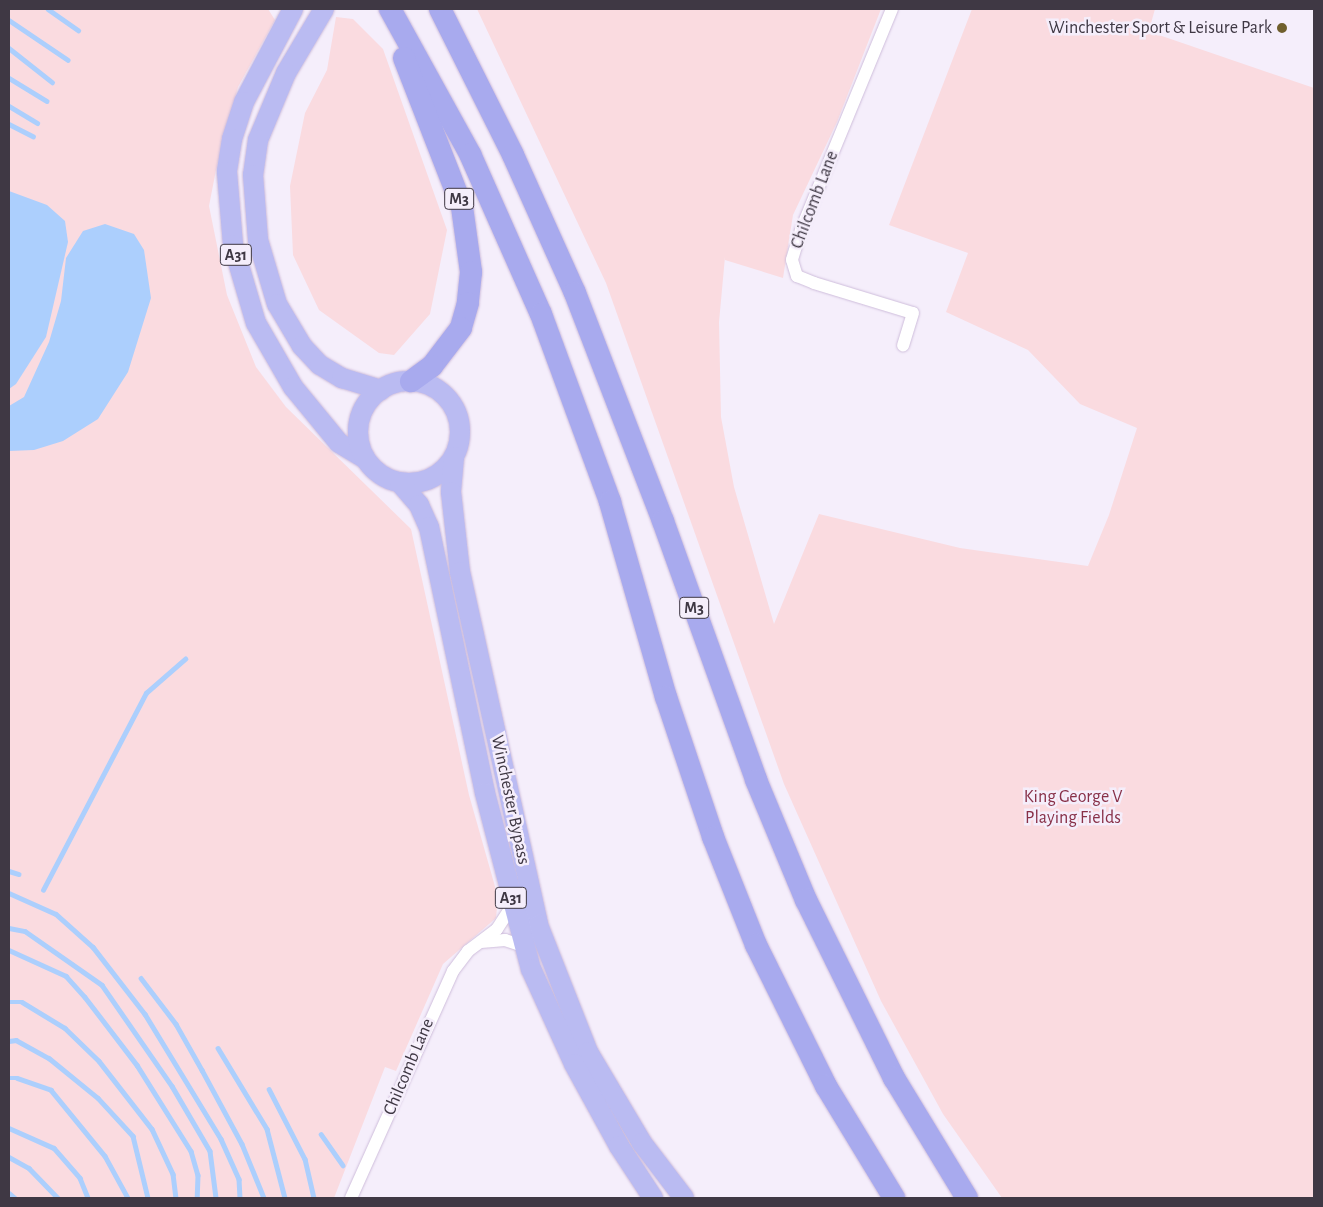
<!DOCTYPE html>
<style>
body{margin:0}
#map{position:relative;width:1323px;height:1207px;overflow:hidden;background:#f5eefb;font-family:"Alegreya Sans",sans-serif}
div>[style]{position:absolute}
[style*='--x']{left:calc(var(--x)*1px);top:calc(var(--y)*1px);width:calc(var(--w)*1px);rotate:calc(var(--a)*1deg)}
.green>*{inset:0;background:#fadbe0}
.water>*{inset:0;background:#accffd}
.stream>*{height:4.5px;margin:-2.25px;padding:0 2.25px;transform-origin:2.25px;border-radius:2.25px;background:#accffd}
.roads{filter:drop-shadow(0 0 1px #cebddb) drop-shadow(0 0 1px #cebddb)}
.minor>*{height:12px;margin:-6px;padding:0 6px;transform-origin:6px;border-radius:6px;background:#fff}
.trunk>*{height:20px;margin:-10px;padding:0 10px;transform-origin:10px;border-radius:10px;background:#babbf2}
.trunk>.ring{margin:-10px;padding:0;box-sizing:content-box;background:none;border:20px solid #babbf2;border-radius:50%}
.motorway>*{height:22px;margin:-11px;padding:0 11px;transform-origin:11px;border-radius:11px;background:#a8aaee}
.dots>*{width:14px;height:14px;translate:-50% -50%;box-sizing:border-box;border:2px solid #f5eefb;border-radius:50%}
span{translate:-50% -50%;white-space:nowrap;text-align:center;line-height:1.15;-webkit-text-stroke:5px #f5eefb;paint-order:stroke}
.shield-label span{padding:1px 4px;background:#f5eefb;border:1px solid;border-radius:4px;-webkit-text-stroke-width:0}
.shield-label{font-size:16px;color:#3f3844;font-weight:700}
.poi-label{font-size:18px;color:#3f3844}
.right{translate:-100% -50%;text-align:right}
.street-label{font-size:18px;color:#3f3844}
.park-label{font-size:18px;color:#883048}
.frame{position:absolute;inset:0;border:10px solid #3f3844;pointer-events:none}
</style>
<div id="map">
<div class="green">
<div style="clip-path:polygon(9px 9px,268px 9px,275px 20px,238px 87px,216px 170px,209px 206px,227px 295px,256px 367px,286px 407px,411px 529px,469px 795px,498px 897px,496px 918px,443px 964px,396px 1071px,385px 1067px,334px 1198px,9px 1198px)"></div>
<div style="clip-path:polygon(477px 9px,881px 9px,837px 122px,793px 215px,783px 278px,725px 260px,725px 257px,719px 322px,721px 417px,734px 487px,774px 624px,819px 514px,960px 548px,1088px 566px,1109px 515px,1137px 428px,1080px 404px,1028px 350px,946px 312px,968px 253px,889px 225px,972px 9px,1155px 9px,1148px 34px,1159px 35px,1314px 88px,1314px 1198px,1002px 1198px,943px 1114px,881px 1001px,784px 784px,606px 283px)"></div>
<div style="clip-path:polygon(336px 17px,353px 19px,383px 49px,447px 230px,430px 314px,394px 355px,379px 353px,319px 310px,293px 255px,290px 186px,305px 113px,327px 70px)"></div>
</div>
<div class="water">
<div style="clip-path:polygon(9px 191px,47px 205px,65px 221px,68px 242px,46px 337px,16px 384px,9px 389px)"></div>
<div style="clip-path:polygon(105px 224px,134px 234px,144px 250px,151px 298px,128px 372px,98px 419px,63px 441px,34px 450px,9px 451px,9px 406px,24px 397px,49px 342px,61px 301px,66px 258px,83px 231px)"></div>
</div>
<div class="stream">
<div style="--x:48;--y:9;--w:37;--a:35"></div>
<div style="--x:9;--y:20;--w:71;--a:34.1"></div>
<div style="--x:9;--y:48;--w:55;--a:38.3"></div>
<div style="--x:9;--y:78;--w:44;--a:31.2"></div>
<div style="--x:9;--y:106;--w:33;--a:31"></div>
<div style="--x:9;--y:124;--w:27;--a:27"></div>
<div style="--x:9;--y:871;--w:10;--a:17"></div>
<div style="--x:43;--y:890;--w:222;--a:-62.4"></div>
<div style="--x:146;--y:693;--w:52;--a:-41.1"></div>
<div style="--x:9;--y:893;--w:51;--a:24.1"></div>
<div style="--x:56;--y:914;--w:50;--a:41.7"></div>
<div style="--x:93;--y:947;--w:85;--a:52.2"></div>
<div style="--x:145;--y:1014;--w:146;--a:58.7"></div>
<div style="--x:221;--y:1139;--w:44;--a:65.8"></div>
<div style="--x:239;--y:1179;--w:19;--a:87"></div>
<div style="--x:9;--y:928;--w:16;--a:11"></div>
<div style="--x:25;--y:931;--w:94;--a:35"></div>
<div style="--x:102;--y:985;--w:123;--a:55.3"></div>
<div style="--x:172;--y:1086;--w:75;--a:59.7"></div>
<div style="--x:210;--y:1151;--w:47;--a:82.7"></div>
<div style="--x:9;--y:950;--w:63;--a:24.5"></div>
<div style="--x:66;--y:976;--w:28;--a:48"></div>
<div style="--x:85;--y:997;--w:86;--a:52.6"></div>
<div style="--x:137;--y:1065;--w:102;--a:57.9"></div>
<div style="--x:191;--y:1151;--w:25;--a:74"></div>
<div style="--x:198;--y:1175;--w:23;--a:92"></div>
<div style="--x:141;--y:978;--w:58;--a:52.7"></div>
<div style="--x:176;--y:1024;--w:53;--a:60.5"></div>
<div style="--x:202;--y:1070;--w:84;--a:61.6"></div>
<div style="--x:242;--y:1144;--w:58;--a:67.8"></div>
<div style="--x:9;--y:1002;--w:13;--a:0"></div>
<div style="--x:22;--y:1002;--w:50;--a:31.2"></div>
<div style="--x:65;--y:1028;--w:47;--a:44.1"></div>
<div style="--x:99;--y:1061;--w:86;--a:52.1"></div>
<div style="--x:152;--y:1129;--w:50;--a:65"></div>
<div style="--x:173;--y:1174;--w:24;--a:83"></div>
<div style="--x:9;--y:1041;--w:7;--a:-8"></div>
<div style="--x:16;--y:1040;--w:38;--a:29"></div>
<div style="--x:49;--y:1058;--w:63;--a:39.2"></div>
<div style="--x:98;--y:1098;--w:52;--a:47.4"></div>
<div style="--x:133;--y:1136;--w:64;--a:76.4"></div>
<div style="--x:218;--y:1048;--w:95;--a:58.8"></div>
<div style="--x:267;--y:1129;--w:71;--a:75.4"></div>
<div style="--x:9;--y:1078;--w:8;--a:0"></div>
<div style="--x:17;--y:1078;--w:36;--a:19"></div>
<div style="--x:51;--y:1090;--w:85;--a:50.7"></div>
<div style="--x:105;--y:1156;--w:48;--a:61.3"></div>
<div style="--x:269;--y:1089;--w:79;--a:62.8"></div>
<div style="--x:305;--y:1159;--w:40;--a:77"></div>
<div style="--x:9;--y:1128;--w:49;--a:24"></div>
<div style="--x:54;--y:1148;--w:40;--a:49"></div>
<div style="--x:80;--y:1178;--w:22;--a:68"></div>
<div style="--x:321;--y:1134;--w:38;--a:55"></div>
<div style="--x:9;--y:1157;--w:23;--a:29"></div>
<div style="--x:29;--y:1168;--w:42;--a:46"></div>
<div style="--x:9;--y:1193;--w:8;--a:40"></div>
</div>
<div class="roads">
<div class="minor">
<div style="--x:892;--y:9;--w:239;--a:112.4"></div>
<div style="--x:801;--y:230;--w:31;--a:107"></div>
<div style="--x:792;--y:260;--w:17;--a:73"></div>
<div style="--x:797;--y:276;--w:18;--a:22"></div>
<div style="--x:814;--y:283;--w:103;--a:16.9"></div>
<div style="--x:913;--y:313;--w:34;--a:107"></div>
<div style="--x:481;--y:942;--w:24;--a:-5"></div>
<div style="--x:505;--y:940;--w:20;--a:18"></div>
<div style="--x:351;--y:1198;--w:249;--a:-65.8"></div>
<div style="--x:453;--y:971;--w:25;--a:-53"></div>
<div style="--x:468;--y:951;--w:36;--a:-37"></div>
<div style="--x:497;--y:929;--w:30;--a:-57"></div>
</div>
<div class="trunk">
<div style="--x:293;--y:9;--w:105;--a:117.8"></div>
<div style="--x:244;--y:102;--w:39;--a:108"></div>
<div style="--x:232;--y:139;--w:33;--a:99"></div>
<div style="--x:227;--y:172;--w:73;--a:85.3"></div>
<div style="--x:233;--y:245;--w:81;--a:73.6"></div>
<div style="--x:256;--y:323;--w:74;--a:60"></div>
<div style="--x:293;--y:387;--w:72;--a:50.6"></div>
<div style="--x:339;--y:443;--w:31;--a:31"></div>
<div style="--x:324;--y:9;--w:74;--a:120.7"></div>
<div style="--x:286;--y:73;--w:73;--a:112.7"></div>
<div style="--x:258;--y:140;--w:35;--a:98"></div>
<div style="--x:253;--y:175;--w:65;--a:85.6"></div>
<div style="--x:258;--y:240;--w:67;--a:73.5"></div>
<div style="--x:277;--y:304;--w:49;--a:59.2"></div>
<div style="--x:302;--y:346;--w:26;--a:47"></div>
<div style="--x:320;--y:365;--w:26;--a:31"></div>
<div style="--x:342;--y:378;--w:41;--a:17.1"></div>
<div class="ring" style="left:358px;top:381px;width:82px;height:82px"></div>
<div style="--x:454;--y:457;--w:35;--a:95"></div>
<div style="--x:451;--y:492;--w:81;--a:83.6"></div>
<div style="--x:460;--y:572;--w:362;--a:77.5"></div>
<div style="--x:538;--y:925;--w:136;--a:68.5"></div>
<div style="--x:588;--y:1052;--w:106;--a:59.3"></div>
<div style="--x:642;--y:1143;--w:69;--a:52.6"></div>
<div style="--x:400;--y:483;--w:29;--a:49"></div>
<div style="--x:419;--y:505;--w:24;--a:66"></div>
<div style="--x:429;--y:527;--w:272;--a:78.1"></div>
<div style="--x:485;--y:793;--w:182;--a:75.4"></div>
<div style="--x:531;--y:969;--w:104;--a:65.6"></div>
<div style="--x:574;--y:1064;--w:94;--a:61.2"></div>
<div style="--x:619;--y:1146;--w:62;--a:56.8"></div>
</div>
<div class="motorway">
<div style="--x:390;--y:9;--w:166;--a:61.1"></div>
<div style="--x:470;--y:154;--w:175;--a:66.1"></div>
<div style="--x:541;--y:314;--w:200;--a:69.8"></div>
<div style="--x:610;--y:502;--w:203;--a:74"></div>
<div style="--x:666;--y:697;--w:148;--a:71.4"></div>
<div style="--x:713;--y:837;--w:116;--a:68.3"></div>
<div style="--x:756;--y:945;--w:157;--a:63.6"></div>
<div style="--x:826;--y:1086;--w:131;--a:58.7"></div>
<div style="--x:440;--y:9;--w:163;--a:63.4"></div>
<div style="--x:513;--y:155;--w:151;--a:65.8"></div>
<div style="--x:575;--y:293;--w:244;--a:68.9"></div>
<div style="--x:663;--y:521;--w:275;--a:70.2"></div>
<div style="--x:756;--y:780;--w:130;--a:67.4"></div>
<div style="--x:806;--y:900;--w:199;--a:63.7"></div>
<div style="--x:894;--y:1078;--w:140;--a:58.7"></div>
<div style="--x:404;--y:58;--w:160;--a:68.7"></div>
<div style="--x:462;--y:207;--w:66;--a:82.1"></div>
<div style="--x:471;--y:272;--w:31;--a:96"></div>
<div style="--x:468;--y:303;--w:26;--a:106"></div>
<div style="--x:461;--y:328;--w:48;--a:127.3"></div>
<div style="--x:432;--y:366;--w:26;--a:144"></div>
</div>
</div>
<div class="dots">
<div style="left:1282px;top:28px;background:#705f2d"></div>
</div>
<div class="shield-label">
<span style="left:459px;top:199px">M3</span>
<span style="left:236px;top:255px">A31</span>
<span style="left:694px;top:608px">M3</span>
<span style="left:511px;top:898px">A31</span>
</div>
<div class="poi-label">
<span class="right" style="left:1272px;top:28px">Winchester Sport &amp; Leisure Park</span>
</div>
<div class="street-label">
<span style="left:815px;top:200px;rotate:-69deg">Chilcomb Lane</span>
<span style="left:510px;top:800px;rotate:78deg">Winchester Bypass</span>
<span style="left:409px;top:1067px;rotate:-67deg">Chilcomb Lane</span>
</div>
<div class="park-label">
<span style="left:1073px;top:808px">King George V<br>Playing Fields</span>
</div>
<div class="frame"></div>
</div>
